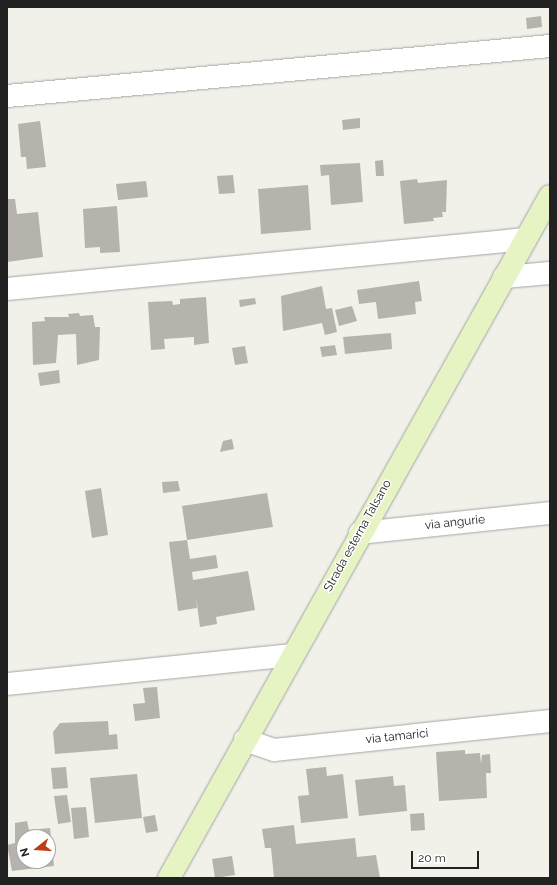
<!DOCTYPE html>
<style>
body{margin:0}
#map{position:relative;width:557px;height:885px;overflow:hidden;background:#f1f0e9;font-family:Raleway,sans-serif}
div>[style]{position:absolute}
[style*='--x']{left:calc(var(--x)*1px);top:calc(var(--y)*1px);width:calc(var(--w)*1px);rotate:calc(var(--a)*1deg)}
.building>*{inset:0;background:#b6b3ac}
.roads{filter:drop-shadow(0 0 1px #a5a5a5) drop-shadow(0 0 1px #a5a5a5)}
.street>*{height:22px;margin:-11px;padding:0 11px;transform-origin:11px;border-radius:11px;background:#fff}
.secondary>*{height:22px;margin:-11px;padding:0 11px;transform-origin:11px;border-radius:11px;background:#e6f4c4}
span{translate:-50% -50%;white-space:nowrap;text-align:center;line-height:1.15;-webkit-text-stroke:3px #fff;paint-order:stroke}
.street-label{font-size:12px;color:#212121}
.frame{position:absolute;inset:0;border:8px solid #212121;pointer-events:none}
.north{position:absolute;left:16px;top:829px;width:40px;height:40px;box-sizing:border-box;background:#fff;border:1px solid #a6a6a6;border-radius:50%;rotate:253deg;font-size:11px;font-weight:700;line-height:16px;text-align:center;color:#212121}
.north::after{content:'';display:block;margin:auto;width:14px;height:18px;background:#bf3d14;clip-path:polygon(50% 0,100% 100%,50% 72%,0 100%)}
.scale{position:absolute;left:411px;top:851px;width:68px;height:18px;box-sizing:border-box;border:2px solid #212121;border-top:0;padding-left:5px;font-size:12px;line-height:14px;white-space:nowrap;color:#212121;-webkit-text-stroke:3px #fff;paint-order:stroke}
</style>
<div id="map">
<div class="building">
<div style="clip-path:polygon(541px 16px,542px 27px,527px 29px,526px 18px)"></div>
<div style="clip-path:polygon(360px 118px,360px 128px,343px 130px,342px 120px)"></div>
<div style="clip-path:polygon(40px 121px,46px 167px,27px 169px,26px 157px,21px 157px,18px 124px)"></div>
<div style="clip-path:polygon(383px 160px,384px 176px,376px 176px,375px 161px)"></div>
<div style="clip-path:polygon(360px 163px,363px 202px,331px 205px,329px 175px,321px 176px,320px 165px)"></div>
<div style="clip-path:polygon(233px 175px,235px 193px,219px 194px,217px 176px)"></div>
<div style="clip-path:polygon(417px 179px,418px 183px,447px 180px,446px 212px,442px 212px,443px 217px,433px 218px,434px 221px,404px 224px,400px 181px)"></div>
<div style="clip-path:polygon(146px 181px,148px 197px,118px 200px,116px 184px)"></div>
<div style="clip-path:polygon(308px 185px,311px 230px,261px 234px,258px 189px)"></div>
<div style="clip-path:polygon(7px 199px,15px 199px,17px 214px,38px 212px,43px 257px,7px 262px)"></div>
<div style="clip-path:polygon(117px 206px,120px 252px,100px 253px,100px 247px,85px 248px,83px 209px)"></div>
<div style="clip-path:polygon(419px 281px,422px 301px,415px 302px,416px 314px,378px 319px,376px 302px,359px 304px,357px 290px)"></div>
<div style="clip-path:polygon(322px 286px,326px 309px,332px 308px,337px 332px,325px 335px,322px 323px,283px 331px,281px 296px)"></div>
<div style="clip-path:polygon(206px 297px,209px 343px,194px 345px,194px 337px,164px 339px,165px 349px,151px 350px,148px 302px,172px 301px,173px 305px,180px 304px,180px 299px)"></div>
<div style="clip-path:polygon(255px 298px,256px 304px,240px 307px,239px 300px)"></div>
<div style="clip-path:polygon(352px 306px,357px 321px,339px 326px,335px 310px)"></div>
<div style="clip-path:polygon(79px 313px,80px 316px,93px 315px,95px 327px,100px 327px,99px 360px,77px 365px,76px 334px,58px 335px,56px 363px,33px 365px,32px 322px,45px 321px,44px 317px,69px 317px,68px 314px)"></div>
<div style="clip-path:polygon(391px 333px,392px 349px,345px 354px,343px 337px)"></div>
<div style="clip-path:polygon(335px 345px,337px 355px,322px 357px,320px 347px)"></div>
<div style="clip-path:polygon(245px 346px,248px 363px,235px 365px,232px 348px)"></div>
<div style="clip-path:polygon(59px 370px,60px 383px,40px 386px,38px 373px)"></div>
<div style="clip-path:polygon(232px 439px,234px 449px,220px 452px,223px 441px)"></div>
<div style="clip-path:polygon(178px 481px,180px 491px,163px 493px,162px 482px)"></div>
<div style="clip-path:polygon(101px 488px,108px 535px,92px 538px,85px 491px)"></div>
<div style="clip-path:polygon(267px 493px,273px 527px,187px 540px,182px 506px)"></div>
<div style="clip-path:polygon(187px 540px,190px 559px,216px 555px,218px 568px,192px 572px,193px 580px,248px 571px,255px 610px,216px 617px,217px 624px,200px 627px,196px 597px,197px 608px,178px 611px,169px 542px)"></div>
<div style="clip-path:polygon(157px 687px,160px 718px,135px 721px,133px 704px,145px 703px,143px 688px)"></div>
<div style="clip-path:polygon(108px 721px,109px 735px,117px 734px,118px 749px,55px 754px,53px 732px,60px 723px)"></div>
<div style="clip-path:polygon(465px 750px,465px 754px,480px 753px,481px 764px,482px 755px,490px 754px,491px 773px,486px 773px,487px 798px,439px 801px,436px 752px)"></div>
<div style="clip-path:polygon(66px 767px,68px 788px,53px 789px,51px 768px)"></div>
<div style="clip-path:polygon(326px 767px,327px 776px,343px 774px,348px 818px,301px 823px,298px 796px,309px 795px,306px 769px)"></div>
<div style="clip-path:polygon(137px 774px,142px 818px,95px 823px,90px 778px)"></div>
<div style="clip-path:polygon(393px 776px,394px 786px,405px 785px,407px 811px,359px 816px,355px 780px)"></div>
<div style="clip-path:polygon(67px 795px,71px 822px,58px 824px,54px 796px)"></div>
<div style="clip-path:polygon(86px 807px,89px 837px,74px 839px,71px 808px)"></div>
<div style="clip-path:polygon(424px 813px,425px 830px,411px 831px,410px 814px)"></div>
<div style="clip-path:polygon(155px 815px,158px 831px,146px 833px,143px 817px)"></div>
<div style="clip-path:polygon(evenodd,27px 821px,29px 830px,50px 828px,54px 866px,12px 871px,7px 845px,15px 843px,15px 823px,27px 821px,24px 837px,48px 837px,48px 861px,24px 861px,24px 837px)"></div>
<div style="clip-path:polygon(294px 825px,296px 844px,355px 838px,357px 857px,376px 855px,380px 878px,274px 878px,271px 848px,265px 848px,262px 829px)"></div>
<div style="clip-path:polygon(232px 856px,235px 875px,215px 878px,212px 859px)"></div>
</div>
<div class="roads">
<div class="street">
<div style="--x:7;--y:96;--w:545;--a:-5.26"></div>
<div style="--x:504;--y:277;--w:46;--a:-5"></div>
<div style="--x:7;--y:289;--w:521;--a:-5.5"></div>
<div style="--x:360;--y:533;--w:191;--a:-6"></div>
<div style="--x:7;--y:684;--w:286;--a:-5.8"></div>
<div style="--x:245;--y:740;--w:31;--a:19"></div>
<div style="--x:274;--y:750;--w:278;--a:-6"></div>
</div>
<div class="secondary">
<div style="--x:169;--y:878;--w:781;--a:-60.81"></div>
</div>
</div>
<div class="street-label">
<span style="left:455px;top:523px;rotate:-6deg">via angurie</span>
<span style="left:358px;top:536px;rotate:-61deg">Strada esterna Talsano</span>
<span style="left:397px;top:737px;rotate:-6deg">via tamarici</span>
</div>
<div class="frame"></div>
<div class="north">N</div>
<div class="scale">20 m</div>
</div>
